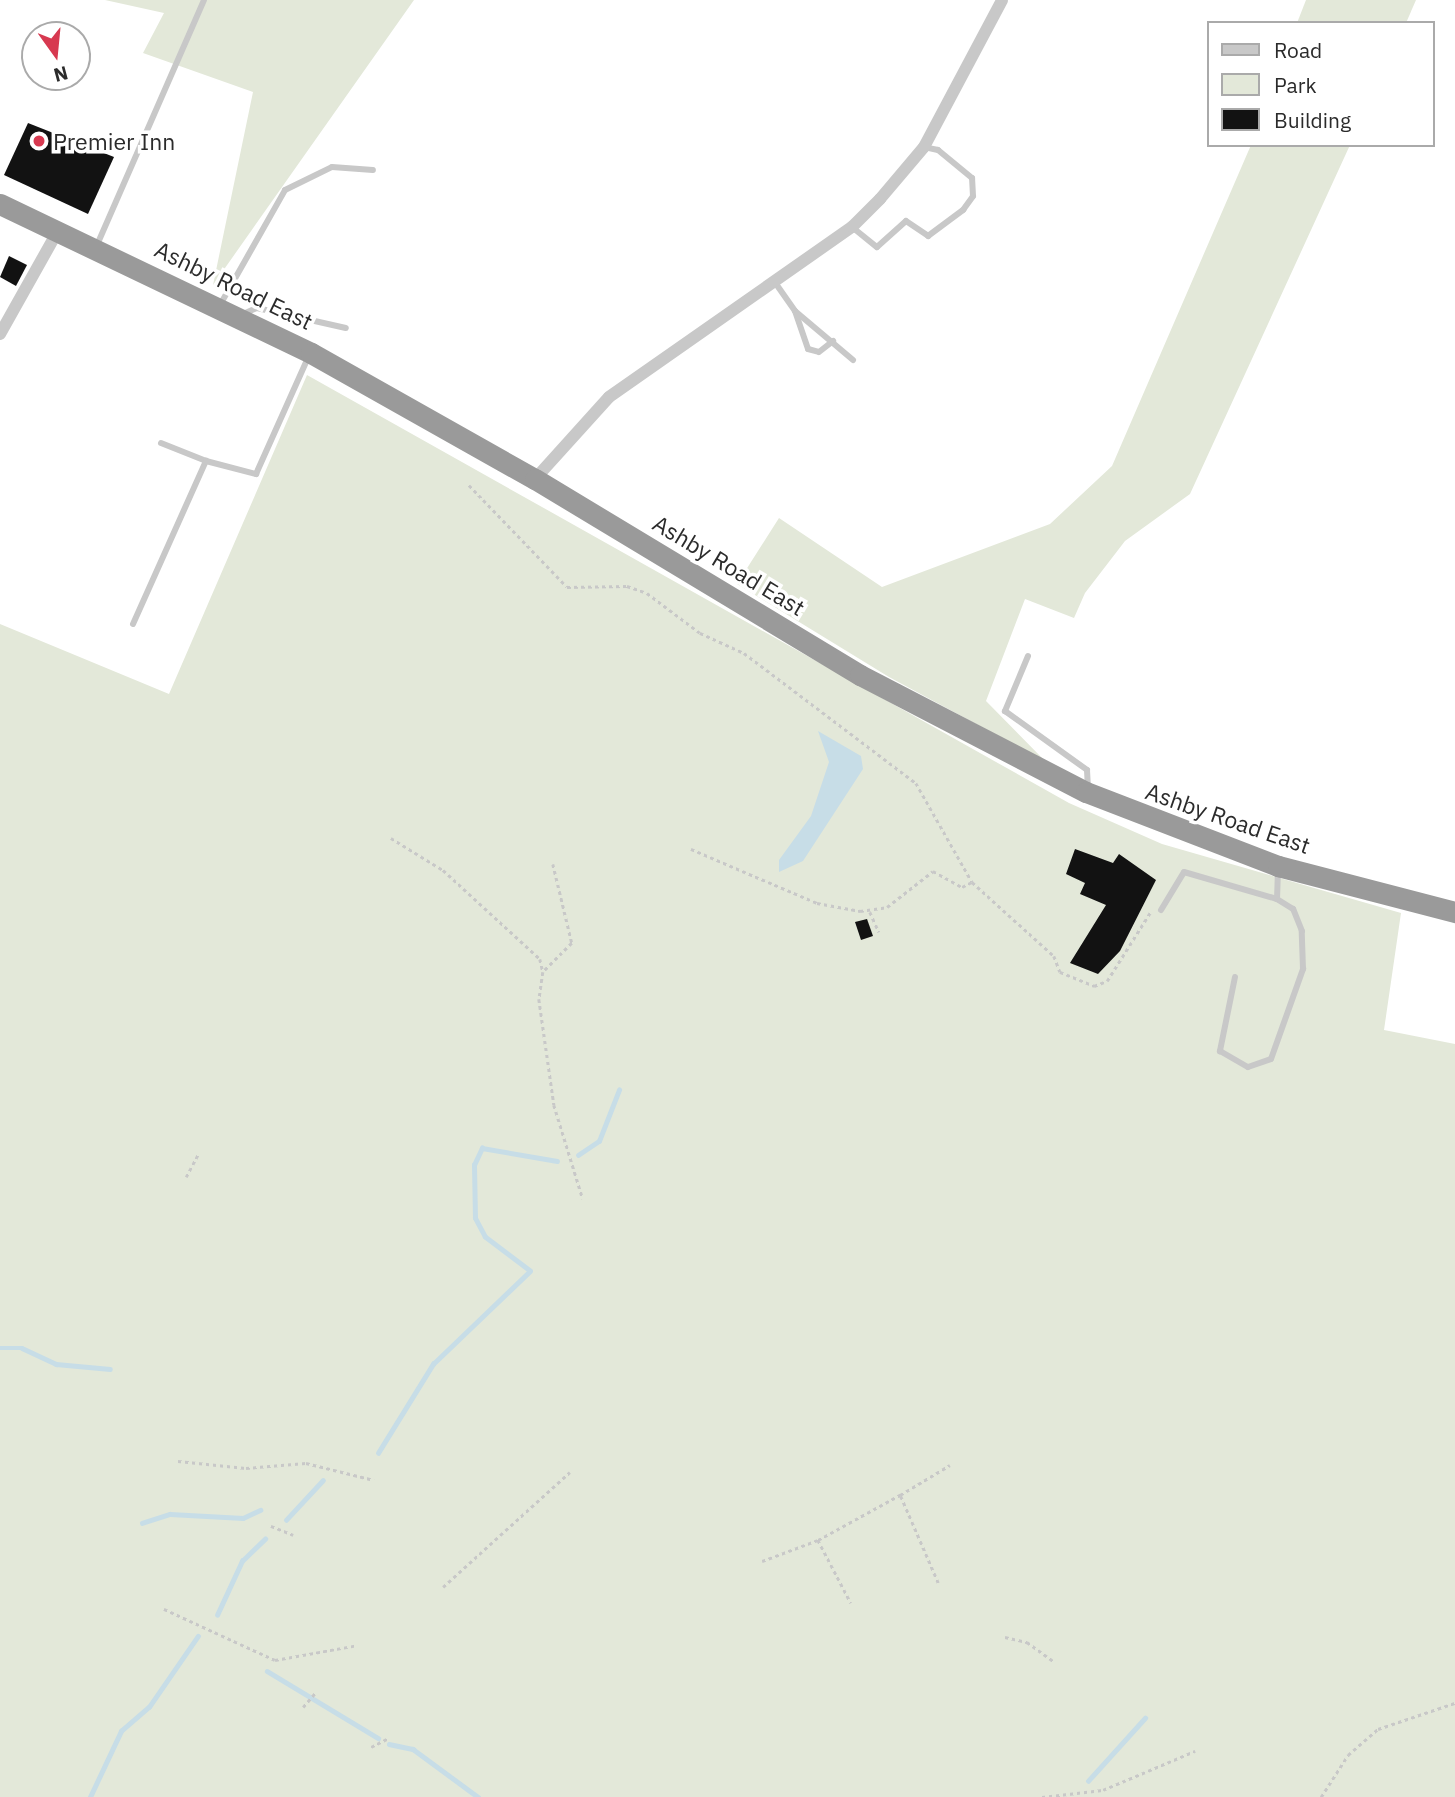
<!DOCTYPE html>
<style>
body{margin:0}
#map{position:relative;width:1455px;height:1797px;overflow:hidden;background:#fff;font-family:"IBM Plex Sans",sans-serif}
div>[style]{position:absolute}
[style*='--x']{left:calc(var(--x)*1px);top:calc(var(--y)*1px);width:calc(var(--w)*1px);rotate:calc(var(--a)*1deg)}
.green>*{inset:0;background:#e3e8d9}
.water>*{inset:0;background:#c7dde7}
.stream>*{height:4.5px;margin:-2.25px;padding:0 2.25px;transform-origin:2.25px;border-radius:2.25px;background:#c7dde7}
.building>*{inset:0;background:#121212}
.path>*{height:2.5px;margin-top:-1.25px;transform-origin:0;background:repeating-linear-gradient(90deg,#c8c8c8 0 3.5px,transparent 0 7px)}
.service>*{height:6px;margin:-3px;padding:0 3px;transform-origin:3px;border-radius:3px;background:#c8c8c8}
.minor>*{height:12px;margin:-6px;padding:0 6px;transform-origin:6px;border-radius:6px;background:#c8c8c8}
.trunk>*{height:21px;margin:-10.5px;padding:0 10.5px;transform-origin:10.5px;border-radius:10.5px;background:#9a9a9a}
.dots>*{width:19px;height:19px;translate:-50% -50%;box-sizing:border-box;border:4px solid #fff;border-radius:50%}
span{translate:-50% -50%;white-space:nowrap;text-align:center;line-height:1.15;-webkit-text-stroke:7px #fff;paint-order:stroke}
.poi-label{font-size:23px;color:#2b2b2b}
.left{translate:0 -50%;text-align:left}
.street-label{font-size:23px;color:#2b2b2b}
.legend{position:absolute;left:1207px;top:21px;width:228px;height:126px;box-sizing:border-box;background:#fff;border:2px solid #aaa;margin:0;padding:9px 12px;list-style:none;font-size:21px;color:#2b2b2b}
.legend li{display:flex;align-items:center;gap:14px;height:35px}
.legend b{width:35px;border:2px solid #aaa}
.north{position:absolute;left:21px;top:21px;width:70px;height:70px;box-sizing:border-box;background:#fff;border:2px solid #aaa;border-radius:50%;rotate:165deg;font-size:19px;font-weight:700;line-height:28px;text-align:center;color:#2b2b2b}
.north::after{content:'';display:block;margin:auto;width:24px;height:32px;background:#d73950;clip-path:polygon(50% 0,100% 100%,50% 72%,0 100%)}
</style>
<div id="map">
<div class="green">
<div style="clip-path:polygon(105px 0,414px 0,213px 285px,253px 92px,143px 53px,164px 13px)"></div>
<div style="clip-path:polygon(1306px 0,1416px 0,1406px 23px,1297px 23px)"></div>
<div style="clip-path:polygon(1251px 145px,1350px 145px,1190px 494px,1125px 541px,1085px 593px,1074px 618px,1025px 599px,986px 701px,1045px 761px,889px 677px,737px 584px,779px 518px,882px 587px,1050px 524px,1112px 466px)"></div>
<div style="clip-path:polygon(307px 375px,1069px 803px,1162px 844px,1401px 913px,1384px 1030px,1455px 1044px,1455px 1797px,0 1797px,0 624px,169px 694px)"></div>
</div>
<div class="water">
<div style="clip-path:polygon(818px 731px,861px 756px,863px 769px,803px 861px,779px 872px,779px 860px,811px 816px,829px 762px)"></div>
</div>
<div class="stream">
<div style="--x:578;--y:1155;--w:25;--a:-34"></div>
<div style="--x:599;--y:1141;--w:55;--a:-68.6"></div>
<div style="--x:0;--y:1348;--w:22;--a:0"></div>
<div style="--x:22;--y:1348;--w:38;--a:25"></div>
<div style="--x:56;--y:1364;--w:54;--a:5.3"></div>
<div style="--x:378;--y:1453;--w:105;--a:-58.3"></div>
<div style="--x:433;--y:1364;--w:134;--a:-43.8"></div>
<div style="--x:530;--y:1271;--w:56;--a:-142.9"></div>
<div style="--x:485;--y:1237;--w:21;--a:-118"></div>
<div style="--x:475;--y:1218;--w:53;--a:-91.1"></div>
<div style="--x:474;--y:1165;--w:19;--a:-65"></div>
<div style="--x:482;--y:1148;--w:76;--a:9.8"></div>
<div style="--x:286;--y:1520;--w:54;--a:-47.2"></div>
<div style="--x:142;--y:1523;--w:29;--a:-18"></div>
<div style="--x:170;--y:1514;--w:73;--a:3.1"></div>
<div style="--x:243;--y:1518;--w:19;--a:-25"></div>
<div style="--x:217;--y:1615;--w:60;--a:-65.2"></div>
<div style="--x:242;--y:1561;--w:32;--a:-44"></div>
<div style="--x:267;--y:1671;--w:130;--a:31.1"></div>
<div style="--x:389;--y:1744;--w:25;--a:12"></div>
<div style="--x:413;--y:1749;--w:81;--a:36.4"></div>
<div style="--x:1088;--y:1781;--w:85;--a:-47.9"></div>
<div style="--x:90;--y:1797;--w:73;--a:-64.8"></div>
<div style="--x:121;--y:1731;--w:37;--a:-41"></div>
<div style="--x:149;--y:1707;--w:86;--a:-55.4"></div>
</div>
<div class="building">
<div style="clip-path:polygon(28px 123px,114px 157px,88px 214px,4px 175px)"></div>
<div style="clip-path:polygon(9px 256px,27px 265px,16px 286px,0 277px)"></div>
<div style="clip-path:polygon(1075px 849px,1113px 863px,1119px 854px,1156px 880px,1120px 951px,1098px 974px,1070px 963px,1106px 905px,1080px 894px,1085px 883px,1066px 874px)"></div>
<div style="clip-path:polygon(867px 919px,873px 936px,861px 940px,855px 922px)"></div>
</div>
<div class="path">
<div style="--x:469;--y:485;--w:141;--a:46.1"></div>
<div style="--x:567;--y:587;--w:60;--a:-1"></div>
<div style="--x:627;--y:586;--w:21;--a:19"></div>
<div style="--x:647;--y:593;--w:66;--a:37"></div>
<div style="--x:700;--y:633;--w:48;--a:24.4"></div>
<div style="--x:744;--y:653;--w:216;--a:37.1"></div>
<div style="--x:916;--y:783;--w:114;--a:60.5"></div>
<div style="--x:972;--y:882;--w:110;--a:42.1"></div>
<div style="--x:1054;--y:956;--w:17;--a:69"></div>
<div style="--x:1060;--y:972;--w:37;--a:22"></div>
<div style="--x:1094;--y:986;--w:14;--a:-21"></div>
<div style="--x:1107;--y:981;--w:83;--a:-57.8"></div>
<div style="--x:391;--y:838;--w:61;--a:31.6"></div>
<div style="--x:443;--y:870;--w:132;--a:42.5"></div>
<div style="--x:540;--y:959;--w:13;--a:77"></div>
<div style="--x:691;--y:849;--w:137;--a:23.2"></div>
<div style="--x:817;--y:903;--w:44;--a:10.5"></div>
<div style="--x:860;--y:911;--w:27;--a:-8"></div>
<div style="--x:887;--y:907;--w:58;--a:-38"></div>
<div style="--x:933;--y:871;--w:33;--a:29"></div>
<div style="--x:962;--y:887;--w:11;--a:-27"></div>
<div style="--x:553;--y:864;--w:81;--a:76.5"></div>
<div style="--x:572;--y:943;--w:41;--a:135"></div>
<div style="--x:543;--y:972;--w:27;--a:98"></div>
<div style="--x:539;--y:999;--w:107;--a:81.9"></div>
<div style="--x:554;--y:1105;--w:98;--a:72.9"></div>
<div style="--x:870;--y:912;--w:22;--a:66"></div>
<div style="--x:186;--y:1177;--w:26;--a:-62"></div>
<div style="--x:178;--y:1461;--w:68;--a:5.9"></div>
<div style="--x:246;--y:1468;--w:60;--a:-4.8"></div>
<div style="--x:306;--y:1463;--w:70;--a:14"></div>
<div style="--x:271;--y:1526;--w:24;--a:22"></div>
<div style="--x:818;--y:1540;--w:94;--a:-28.8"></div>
<div style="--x:762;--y:1561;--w:60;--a:-20.6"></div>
<div style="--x:818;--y:1540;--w:71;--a:62.4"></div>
<div style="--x:938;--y:1583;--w:96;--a:-113.4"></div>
<div style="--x:900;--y:1495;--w:58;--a:-31"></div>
<div style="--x:443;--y:1587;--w:171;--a:-42.2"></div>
<div style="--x:164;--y:1609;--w:122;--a:24.7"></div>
<div style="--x:275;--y:1660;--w:84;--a:-10.2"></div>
<div style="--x:1005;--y:1637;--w:23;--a:13"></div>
<div style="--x:1027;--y:1642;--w:32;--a:36"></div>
<div style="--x:303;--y:1707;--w:18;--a:-49"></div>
<div style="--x:371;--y:1747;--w:20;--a:-27"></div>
<div style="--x:1042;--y:1797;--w:61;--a:-6.5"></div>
<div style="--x:1103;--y:1790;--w:100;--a:-23"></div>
<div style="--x:1321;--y:1797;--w:50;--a:-57.3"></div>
<div style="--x:1348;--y:1755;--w:40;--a:-41"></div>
<div style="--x:1378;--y:1729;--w:81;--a:-18.7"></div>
</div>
<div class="service">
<div style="--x:852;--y:227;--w:32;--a:39"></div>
<div style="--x:877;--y:247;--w:39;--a:-42"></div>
<div style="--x:906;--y:221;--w:27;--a:34"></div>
<div style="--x:928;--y:236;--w:44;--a:-36.6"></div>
<div style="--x:963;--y:210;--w:17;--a:-54"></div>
<div style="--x:973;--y:196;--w:18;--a:-93"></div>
<div style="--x:972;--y:178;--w:44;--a:-140.5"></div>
<div style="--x:938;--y:150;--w:14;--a:-168"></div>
<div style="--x:97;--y:245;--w:267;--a:-66.4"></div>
<div style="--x:774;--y:281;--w:37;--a:55"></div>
<div style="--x:795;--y:311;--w:76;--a:40.2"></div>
<div style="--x:220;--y:305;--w:132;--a:-60.5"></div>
<div style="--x:285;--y:190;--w:52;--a:-26.1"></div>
<div style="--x:332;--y:167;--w:41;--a:4.2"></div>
<div style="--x:795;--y:311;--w:40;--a:71.1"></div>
<div style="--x:808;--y:349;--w:11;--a:15"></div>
<div style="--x:819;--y:352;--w:18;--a:-38"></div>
<div style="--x:241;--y:315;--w:17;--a:-24"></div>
<div style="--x:257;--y:308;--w:91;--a:12.7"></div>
<div style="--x:161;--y:443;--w:48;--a:21.8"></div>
<div style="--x:133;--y:624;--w:179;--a:-65.9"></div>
<div style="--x:206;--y:461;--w:52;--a:14.6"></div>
<div style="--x:256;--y:474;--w:127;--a:-65.9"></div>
<div style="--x:1028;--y:656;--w:60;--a:112.7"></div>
<div style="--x:1005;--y:711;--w:101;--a:35.7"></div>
<div style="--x:1087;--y:770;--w:17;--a:87"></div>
<div style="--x:1161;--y:910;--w:44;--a:-58.8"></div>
<div style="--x:1184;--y:872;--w:97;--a:16.2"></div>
<div style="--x:1235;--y:977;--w:76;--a:101.5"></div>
<div style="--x:1220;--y:1051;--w:32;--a:30"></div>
<div style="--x:1248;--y:1067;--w:24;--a:-19"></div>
<div style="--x:1271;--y:1059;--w:96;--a:-70.4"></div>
<div style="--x:1303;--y:969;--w:38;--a:-92"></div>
<div style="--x:1302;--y:931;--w:24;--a:-112"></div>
<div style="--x:1293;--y:909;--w:19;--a:-148"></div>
<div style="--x:1277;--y:899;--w:28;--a:-88"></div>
</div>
<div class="minor">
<div style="--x:0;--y:334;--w:120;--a:-60.7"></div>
<div style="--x:535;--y:479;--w:110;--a:-47.9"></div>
<div style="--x:609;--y:397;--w:297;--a:-35"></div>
<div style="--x:852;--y:227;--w:40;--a:-45"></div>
<div style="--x:880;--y:199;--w:68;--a:-49.8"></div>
<div style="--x:924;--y:147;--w:166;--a:-62"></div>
</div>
<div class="trunk">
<div style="--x:0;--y:204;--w:345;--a:25.6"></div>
<div style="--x:311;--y:353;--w:257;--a:29.4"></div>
<div style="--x:535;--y:479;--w:380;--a:31.1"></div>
<div style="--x:860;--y:675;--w:254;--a:27.4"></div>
<div style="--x:1086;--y:792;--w:206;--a:21.1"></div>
<div style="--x:1278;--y:866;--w:183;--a:14.6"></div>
</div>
<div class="dots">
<div style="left:39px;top:141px;background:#d73950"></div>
</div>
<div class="poi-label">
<span class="left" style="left:53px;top:141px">Premier Inn</span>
</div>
<div class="street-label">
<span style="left:234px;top:285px;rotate:26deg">Ashby Road East</span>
<span style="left:729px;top:565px;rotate:31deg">Ashby Road East</span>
<span style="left:1228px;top:818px;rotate:19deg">Ashby Road East</span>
</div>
<ul class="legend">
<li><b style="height:9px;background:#c8c8c8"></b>Road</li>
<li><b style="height:19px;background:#e3e8d9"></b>Park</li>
<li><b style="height:19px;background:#121212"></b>Building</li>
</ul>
<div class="north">N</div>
</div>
